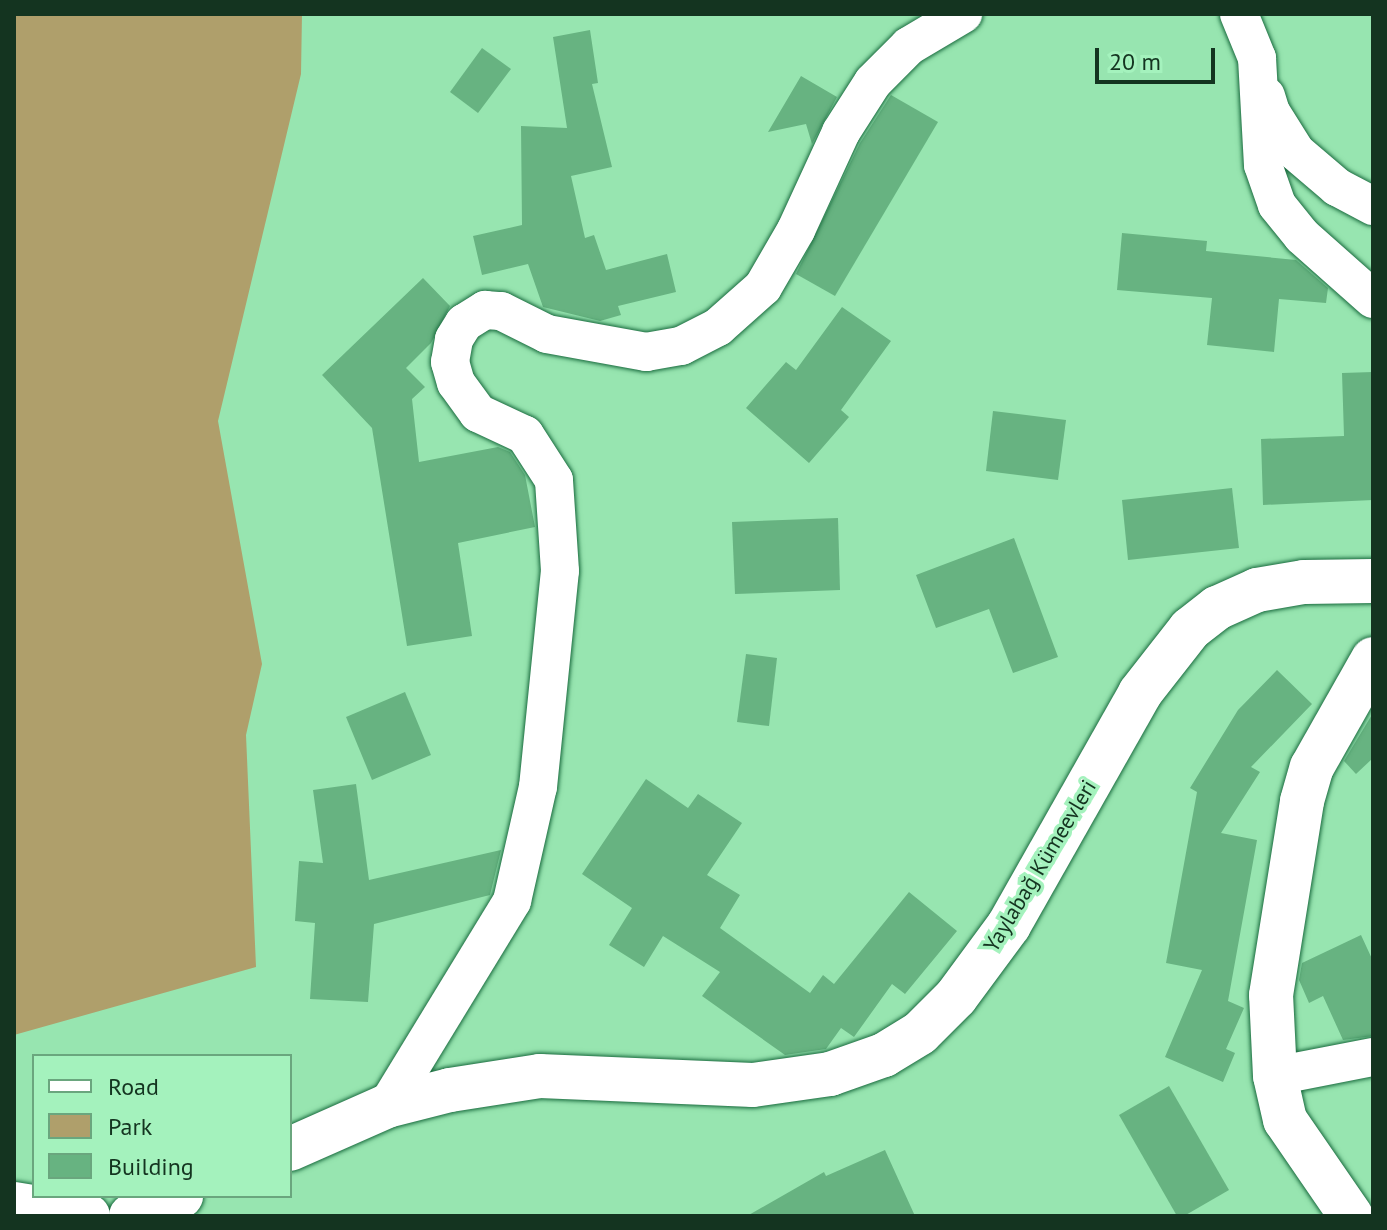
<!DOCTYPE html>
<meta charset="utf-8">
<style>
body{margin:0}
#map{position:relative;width:1387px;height:1230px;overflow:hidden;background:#97e5b0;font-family:"PT Sans",sans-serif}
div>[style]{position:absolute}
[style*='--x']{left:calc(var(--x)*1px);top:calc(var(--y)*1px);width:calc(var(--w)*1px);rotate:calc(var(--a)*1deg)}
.green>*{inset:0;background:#af9f6b}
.building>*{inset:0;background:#67b381}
.roads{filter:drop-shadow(0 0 2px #196b3e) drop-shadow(0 0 2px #196b3e)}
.street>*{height:38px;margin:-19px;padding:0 19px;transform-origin:19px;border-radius:19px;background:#fff}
.secondary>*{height:44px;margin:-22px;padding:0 22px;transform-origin:22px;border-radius:22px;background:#fff}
span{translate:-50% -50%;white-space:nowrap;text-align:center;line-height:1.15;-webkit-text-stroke:7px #a4f2bd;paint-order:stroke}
.street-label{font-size:22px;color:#143420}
.frame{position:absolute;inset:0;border:16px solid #143420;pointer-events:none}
.legend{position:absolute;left:32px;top:1054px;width:260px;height:144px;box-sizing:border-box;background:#a4f2bd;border:2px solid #6aa67e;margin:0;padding:10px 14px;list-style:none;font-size:24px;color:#143420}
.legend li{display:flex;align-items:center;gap:16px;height:40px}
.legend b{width:40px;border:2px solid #6aa67e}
.scale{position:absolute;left:1095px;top:48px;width:120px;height:36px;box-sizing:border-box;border:4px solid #143420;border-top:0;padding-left:10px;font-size:24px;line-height:28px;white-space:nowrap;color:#143420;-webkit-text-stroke:6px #a4f2bd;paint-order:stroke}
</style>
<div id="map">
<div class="green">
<div style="clip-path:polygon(14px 14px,302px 14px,301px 74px,218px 421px,262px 664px,246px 735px,256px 967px,14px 1035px)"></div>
</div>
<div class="building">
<div style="clip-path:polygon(590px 30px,598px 83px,592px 84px,612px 167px,571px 176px,585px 238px,594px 235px,606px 270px,667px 254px,676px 292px,618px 306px,621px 315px,600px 321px,543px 307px,528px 264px,482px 275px,473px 236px,522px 225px,521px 126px,567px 128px,553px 37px)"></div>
<div style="clip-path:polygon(482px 48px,511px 69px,478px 113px,450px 92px)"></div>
<div style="clip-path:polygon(801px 76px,837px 97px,812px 144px,806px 124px,768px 132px)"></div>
<div style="clip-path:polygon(891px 95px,938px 122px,835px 296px,796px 274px,860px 143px)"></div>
<div style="clip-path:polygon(1122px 233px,1207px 241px,1206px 251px,1296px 260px,1328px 288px,1326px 303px,1279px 299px,1274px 352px,1207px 345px,1212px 298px,1117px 290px)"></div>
<div style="clip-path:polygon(423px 278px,450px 306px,431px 343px,406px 368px,425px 387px,412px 399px,419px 462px,498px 447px,510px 452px,525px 475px,535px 527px,458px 543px,472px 636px,407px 646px,372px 428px,322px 375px)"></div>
<div style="clip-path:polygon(842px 307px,891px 341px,841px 410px,849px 417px,809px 463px,746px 408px,786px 362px,796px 370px)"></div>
<div style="clip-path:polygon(1373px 372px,1373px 500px,1263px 505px,1261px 439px,1344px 436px,1342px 373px)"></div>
<div style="clip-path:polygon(993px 411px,1066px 420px,1058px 480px,986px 471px)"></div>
<div style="clip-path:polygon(1232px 488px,1239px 548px,1128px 560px,1122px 500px)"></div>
<div style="clip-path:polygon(838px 518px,840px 590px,735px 594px,732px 522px)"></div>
<div style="clip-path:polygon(1014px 538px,1058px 657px,1013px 673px,989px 609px,936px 628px,916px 575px)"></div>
<div style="clip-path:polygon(746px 654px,777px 658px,769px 726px,737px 722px)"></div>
<div style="clip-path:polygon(1277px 670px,1312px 704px,1251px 767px,1260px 772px,1221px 833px,1257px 840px,1228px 1001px,1244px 1008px,1226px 1049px,1235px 1053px,1223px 1082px,1165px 1057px,1202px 970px,1166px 963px,1197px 792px,1190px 788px,1238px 710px)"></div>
<div style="clip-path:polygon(405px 692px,431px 755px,372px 780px,346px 717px)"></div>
<div style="clip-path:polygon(1373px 713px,1373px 758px,1356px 774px,1344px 761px)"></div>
<div style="clip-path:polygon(646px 779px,688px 808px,698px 794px,742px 823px,707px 875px,740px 895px,720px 928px,810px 993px,823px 975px,834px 984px,909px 892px,957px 931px,905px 994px,892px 984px,854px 1037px,841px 1028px,826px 1049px,785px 1055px,702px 996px,720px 972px,663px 936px,644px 967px,609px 945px,632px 908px,582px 874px)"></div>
<div style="clip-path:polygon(356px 784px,369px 880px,501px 850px,490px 895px,374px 924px,368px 1002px,310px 999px,315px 923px,295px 921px,299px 861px,323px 863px,313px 790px)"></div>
<div style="clip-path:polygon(1361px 935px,1373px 961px,1373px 1036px,1343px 1040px,1323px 996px,1309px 1003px,1299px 980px,1302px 963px)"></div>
<div style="clip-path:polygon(1169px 1086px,1229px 1190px,1184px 1216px,1177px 1216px,1119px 1115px)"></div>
<div style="clip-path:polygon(885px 1150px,915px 1216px,747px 1216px,824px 1172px,826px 1176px)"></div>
</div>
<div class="roads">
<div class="street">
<div style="--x:1239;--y:14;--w:48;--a:67.8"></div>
<div style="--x:1257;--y:58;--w:107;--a:86.8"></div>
<div style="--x:1263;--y:165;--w:42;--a:70.7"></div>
<div style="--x:1277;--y:205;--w:40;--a:51"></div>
<div style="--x:1302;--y:236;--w:95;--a:41.6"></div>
<div style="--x:1266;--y:96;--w:17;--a:73"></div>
<div style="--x:1271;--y:112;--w:47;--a:58"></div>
<div style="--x:1296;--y:152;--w:54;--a:40.5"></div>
<div style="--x:1337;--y:187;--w:41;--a:27.8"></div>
<div style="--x:1275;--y:1076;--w:100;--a:-11"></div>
<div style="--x:387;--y:1106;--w:240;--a:-58.6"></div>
<div style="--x:512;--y:901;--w:117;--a:-77.2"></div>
<div style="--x:538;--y:787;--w:217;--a:-84.2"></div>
<div style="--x:560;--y:571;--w:91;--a:-93.8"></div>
<div style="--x:554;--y:480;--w:54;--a:-122.8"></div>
<div style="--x:525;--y:435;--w:52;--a:-154.9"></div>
<div style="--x:478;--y:413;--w:37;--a:-126"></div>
<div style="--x:456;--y:383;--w:22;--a:-106"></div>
<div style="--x:450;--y:362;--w:23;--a:-80"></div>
<div style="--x:454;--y:339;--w:19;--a:-58"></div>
<div style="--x:464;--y:323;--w:25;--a:-32"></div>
<div style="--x:485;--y:310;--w:16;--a:4"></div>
<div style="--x:501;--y:311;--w:51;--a:26.6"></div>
<div style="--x:547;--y:334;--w:101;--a:10.3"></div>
<div style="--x:646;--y:352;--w:36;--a:-10"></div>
<div style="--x:681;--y:346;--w:42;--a:-27.2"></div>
<div style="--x:718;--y:327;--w:60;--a:-41.6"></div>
<div style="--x:763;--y:287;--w:66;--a:-59.9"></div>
<div style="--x:796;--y:230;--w:108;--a:-65.3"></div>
<div style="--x:841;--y:132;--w:59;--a:-57.4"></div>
<div style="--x:873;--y:82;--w:51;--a:-45"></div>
<div style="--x:909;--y:46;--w:63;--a:-30.7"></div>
</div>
<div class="secondary">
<div style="--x:290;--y:1149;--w:106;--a:-23.9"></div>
<div style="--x:387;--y:1106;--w:65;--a:-14.3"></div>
<div style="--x:450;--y:1090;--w:91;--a:-8.8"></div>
<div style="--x:540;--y:1076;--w:213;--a:2.4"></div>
<div style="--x:753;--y:1085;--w:78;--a:-8.1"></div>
<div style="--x:830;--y:1074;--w:57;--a:-19.4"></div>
<div style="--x:884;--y:1055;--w:42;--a:-31.4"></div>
<div style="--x:920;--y:1033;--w:51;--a:-45"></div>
<div style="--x:956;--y:997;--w:89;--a:-53.6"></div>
<div style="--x:1009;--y:925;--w:266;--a:-60.5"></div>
<div style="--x:1140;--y:693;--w:81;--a:-52"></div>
<div style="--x:1190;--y:629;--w:34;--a:-38"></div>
<div style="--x:1217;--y:608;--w:44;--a:-24.2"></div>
<div style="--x:1257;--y:590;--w:48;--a:-9.7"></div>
<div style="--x:1304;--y:582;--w:69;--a:-0.8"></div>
<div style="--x:14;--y:1204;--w:75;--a:9.2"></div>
<div style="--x:131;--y:1216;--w:54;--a:-21.8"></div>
<div style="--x:1351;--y:1216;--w:116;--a:-124.5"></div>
<div style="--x:1285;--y:1120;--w:45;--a:-102.8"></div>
<div style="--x:1275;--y:1076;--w:81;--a:-92.8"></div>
<div style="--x:1271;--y:995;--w:196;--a:-80.9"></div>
<div style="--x:1302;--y:801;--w:35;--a:-74"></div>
<div style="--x:1312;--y:767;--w:124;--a:-60.5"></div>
</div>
</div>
<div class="street-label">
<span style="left:1040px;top:866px;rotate:-59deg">Yaylabağ Kümeevleri</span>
</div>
<div class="frame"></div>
<ul class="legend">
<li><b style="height:10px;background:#fff"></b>Road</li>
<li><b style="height:22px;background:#af9f6b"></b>Park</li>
<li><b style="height:22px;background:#67b381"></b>Building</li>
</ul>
<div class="scale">20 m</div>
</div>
